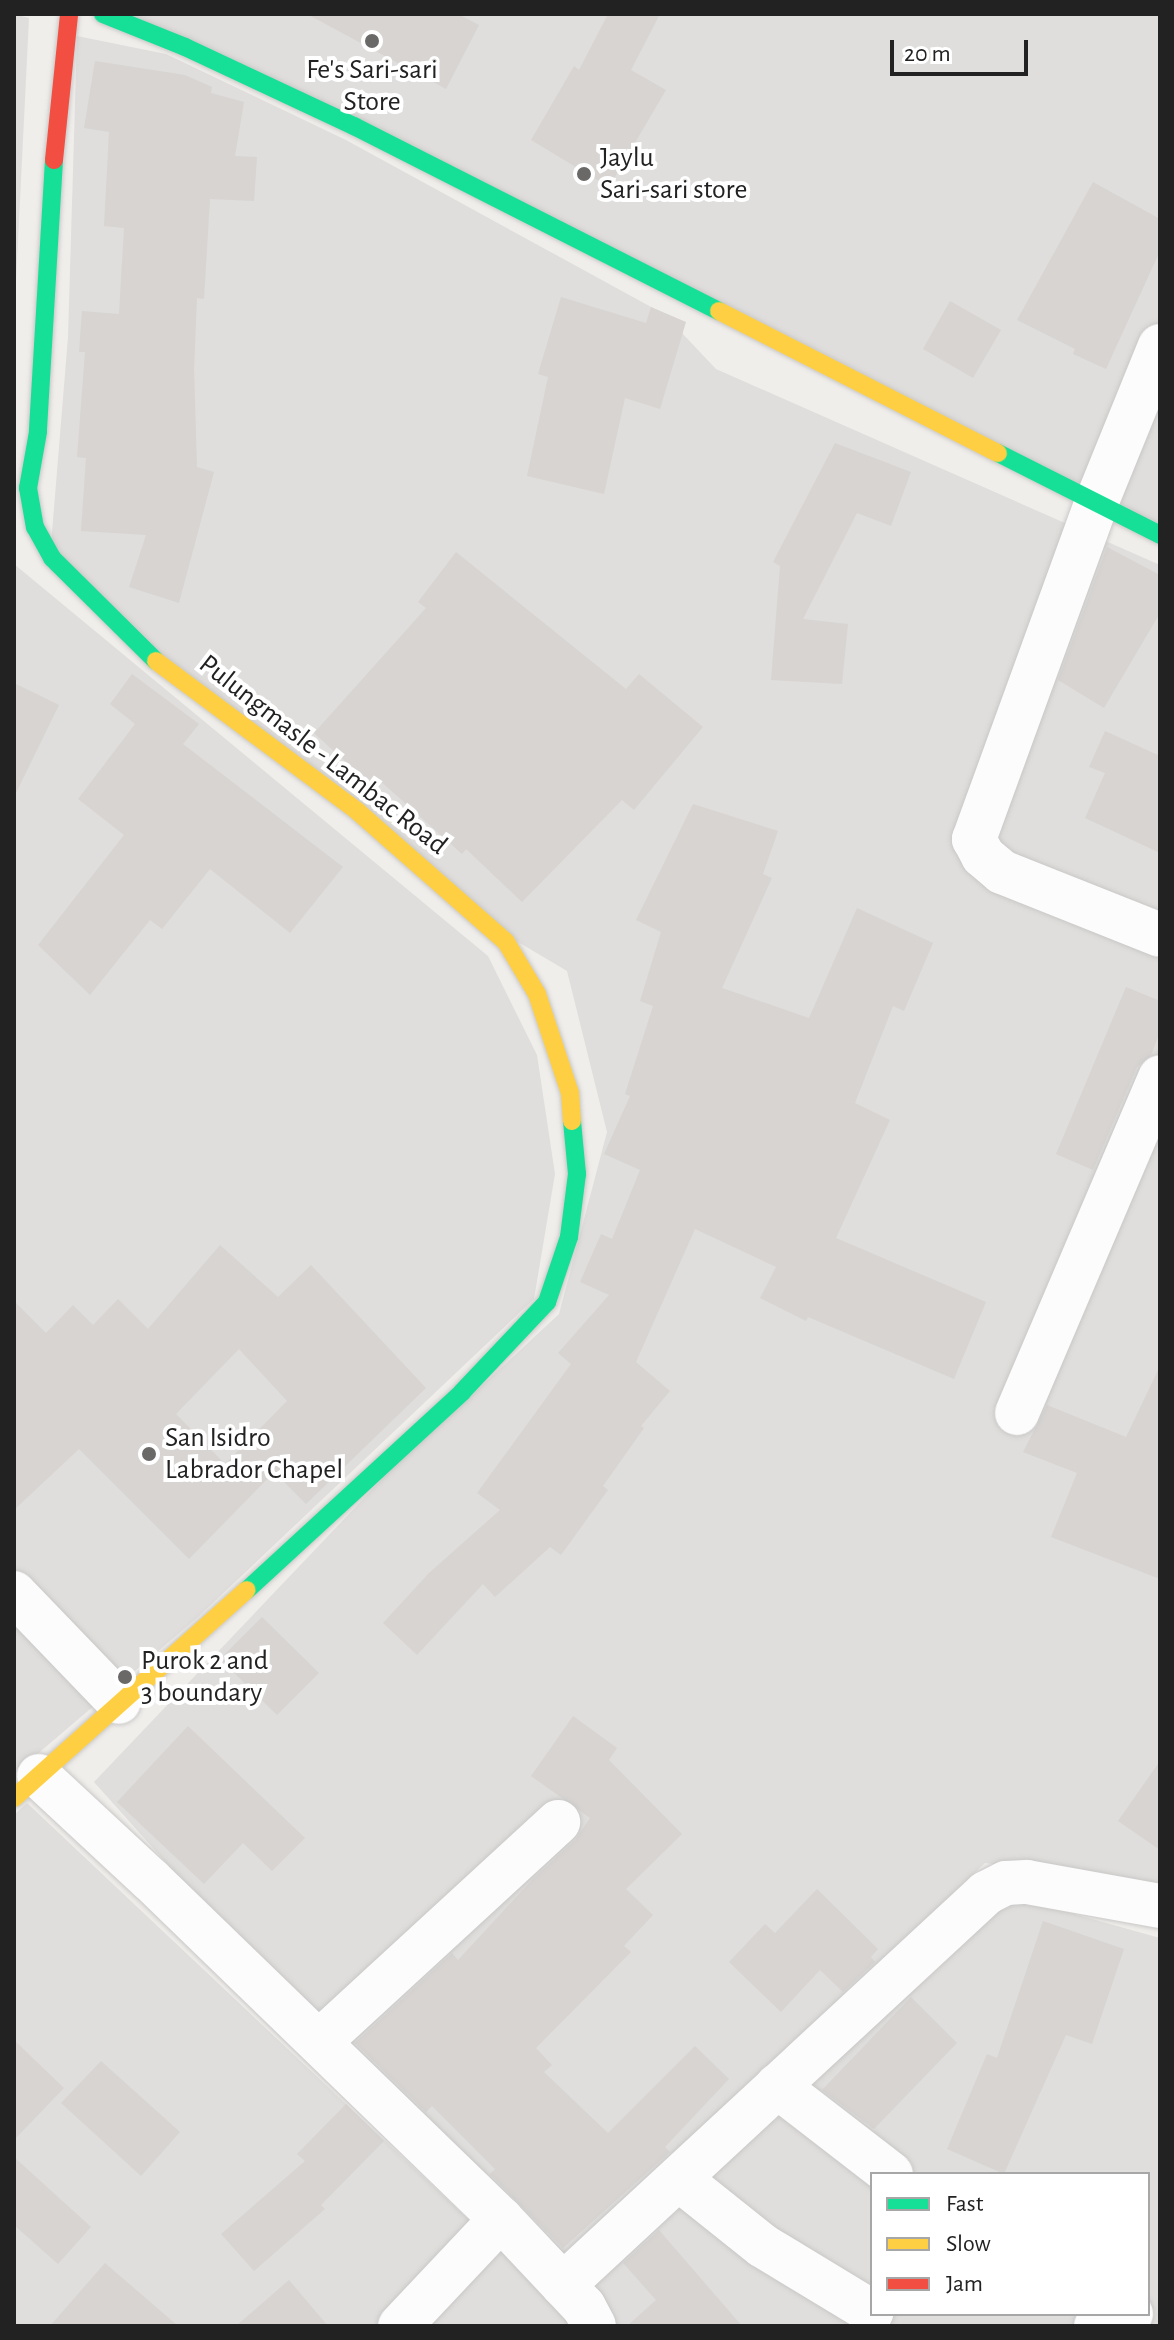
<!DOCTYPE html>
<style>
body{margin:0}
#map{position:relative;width:1174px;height:2340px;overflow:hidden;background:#f0eeeb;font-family:"Alegreya Sans",sans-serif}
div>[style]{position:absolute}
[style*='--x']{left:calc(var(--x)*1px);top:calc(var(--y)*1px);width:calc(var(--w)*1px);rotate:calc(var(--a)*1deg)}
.residential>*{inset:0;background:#dfdedc}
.building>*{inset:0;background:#d7d4d2}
.roads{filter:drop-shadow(0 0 2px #c9c8c7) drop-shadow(0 0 2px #c9c8c7)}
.street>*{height:44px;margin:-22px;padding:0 22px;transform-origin:22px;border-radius:22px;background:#fdfcfc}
.fast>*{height:18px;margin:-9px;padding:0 9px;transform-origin:9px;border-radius:9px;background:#16e098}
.slow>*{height:18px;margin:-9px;padding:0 9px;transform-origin:9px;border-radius:9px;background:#ffcf43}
.jam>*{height:18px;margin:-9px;padding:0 9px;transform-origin:9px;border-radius:9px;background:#f24e42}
.dots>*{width:22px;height:22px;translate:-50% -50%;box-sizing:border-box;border:4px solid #fff;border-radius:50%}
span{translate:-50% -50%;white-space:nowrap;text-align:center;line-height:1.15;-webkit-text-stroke:8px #fff;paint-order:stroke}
.poi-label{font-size:28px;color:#222}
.left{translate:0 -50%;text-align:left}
.street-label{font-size:28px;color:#222}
.frame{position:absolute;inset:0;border:16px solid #222;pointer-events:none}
.legend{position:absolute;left:870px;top:2172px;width:280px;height:144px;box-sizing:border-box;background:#fff;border:2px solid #a7a7a7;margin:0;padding:10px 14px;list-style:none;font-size:24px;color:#222}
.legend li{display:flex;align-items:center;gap:16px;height:40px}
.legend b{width:40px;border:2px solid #a7a7a7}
.scale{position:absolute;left:890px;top:40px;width:138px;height:36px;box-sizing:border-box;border:4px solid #222;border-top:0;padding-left:10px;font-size:24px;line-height:28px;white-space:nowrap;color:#222;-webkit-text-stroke:6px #fff;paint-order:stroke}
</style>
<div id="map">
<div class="residential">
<div style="clip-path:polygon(14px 14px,29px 18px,14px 322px)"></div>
<div style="clip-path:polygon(127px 14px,1160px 14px,1160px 537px)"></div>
<div style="clip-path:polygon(77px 36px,166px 54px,346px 140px,664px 314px,716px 369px,1160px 565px,1160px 1883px,985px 1863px,555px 2273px,314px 2028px,94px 1782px,386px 1475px,559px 1314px,607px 1132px,567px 971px,459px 907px,49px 569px,68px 337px)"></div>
<div style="clip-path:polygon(14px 564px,488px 956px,537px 1055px,555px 1174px,534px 1299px,197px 1618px,14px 1774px)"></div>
<div style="clip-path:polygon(27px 1803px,575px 2320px,569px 2326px,14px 2326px,14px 1815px)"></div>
<div style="clip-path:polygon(evenodd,1010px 1896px,1160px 1938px,1160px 2326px,607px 2326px,582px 2287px,1010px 1896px,872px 2174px,1148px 2174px,1148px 2314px,872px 2314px,872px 2174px)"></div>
</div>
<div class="building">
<div style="clip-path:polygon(307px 14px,458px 14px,479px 25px,446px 89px)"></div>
<div style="clip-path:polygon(608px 14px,660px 14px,631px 70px,666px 90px,609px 187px,531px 140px,574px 66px,579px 70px)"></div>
<div style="clip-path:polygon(95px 61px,185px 75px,212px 87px,211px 93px,244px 102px,235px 156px,257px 157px,254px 201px,210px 199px,204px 299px,197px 298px,194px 369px,197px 467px,214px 472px,179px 603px,129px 587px,146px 535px,81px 531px,86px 458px,77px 457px,85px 352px,79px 352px,82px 311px,119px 314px,124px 228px,104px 226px,109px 132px,84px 128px)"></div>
<div style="clip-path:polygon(1093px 182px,1160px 219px,1160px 251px,1106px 369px,1073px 354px,1075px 349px,1017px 320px)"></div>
<div style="clip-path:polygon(561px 297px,646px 323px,651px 307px,686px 322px,660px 409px,625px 398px,604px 494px,527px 476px,548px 377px,538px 374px)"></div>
<div style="clip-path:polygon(950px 301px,1001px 330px,973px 378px,923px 349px)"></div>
<div style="clip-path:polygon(835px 443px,911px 472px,891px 526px,857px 513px,803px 619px,848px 624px,842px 684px,771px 680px,780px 566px,773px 562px)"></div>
<div style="clip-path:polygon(1107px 547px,1160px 575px,1160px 613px,1104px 708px,1058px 680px)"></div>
<div style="clip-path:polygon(456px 552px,626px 689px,639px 674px,703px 727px,634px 810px,622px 800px,522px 902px,466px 849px,462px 854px,378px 779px,372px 786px,314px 733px,426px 608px,418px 602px)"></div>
<div style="clip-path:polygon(132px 674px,199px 724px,183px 744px,343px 867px,290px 933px,210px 869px,162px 929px,150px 920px,90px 995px,38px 945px,124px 835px,78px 799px,135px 724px,110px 704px)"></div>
<div style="clip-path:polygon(14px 683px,59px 705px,14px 797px)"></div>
<div style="clip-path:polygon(1105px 731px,1160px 756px,1160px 853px,1085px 818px,1105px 773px,1089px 767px)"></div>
<div style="clip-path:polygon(693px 804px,778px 831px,763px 874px,772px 878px,722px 988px,809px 1018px,857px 908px,933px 943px,904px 1011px,893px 1006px,855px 1103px,890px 1120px,836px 1238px,986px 1302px,954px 1379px,808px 1317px,806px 1321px,760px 1298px,776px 1267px,695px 1229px,636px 1362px,670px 1391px,641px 1426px,644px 1428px,603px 1486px,608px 1490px,561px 1555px,550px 1547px,495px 1597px,483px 1584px,417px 1655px,383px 1623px,429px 1573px,500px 1510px,477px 1493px,571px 1364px,558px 1353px,609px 1295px,580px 1282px,601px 1234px,612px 1239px,640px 1170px,604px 1154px,630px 1096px,625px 1094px,653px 1006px,640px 1001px,661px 932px,636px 920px)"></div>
<div style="clip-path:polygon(1126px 987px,1160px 1001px,1160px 1032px,1151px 1055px,1137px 1067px,1093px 1170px,1056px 1154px)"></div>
<div style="clip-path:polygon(evenodd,220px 1245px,278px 1297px,311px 1265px,426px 1388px,306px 1504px,274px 1472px,189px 1559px,79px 1449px,14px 1510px,14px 1301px,46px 1333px,73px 1305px,93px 1325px,118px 1299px,148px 1329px,220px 1245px,239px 1349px,287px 1401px,225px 1464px,176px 1414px,239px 1349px)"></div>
<div style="clip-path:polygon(1160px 1366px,1160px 1579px,1051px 1537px,1077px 1473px,1023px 1452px,1047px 1405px,1126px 1437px)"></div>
<div style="clip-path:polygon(262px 1617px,319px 1673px,277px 1715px,220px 1659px)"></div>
<div style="clip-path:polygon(573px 1716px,617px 1748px,609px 1760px,682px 1834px,626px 1889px,653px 1915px,624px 1946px,631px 1952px,536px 2048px,552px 2065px,544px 2072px,608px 2133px,695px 2046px,729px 2079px,665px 2147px,670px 2152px,563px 2248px,490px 2174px,495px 2169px,432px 2106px,426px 2112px,355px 2043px,452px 1953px,458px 1960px,533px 1879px,575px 1840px,590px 1818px,531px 1776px)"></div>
<div style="clip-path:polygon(188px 1726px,305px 1838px,272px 1871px,243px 1843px,204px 1884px,117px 1802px)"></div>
<div style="clip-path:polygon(1160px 1761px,1160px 1850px,1118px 1821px)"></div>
<div style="clip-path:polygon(817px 1889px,878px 1949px,871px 1957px,875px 1962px,843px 1992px,820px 1970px,781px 2012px,729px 1962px,765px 1924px,775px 1933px)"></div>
<div style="clip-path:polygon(1043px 1921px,1124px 1949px,1092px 2044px,1066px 2035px,1004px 2174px,947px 2149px,987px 2054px,997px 2058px)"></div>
<div style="clip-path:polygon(911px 1997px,957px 2043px,874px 2129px,822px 2090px)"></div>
<div style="clip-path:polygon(14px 2040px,64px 2088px,14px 2140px)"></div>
<div style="clip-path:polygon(101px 2061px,180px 2132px,141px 2176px,61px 2103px)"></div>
<div style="clip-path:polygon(346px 2104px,384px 2141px,321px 2205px,325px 2209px,254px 2271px,221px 2234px,305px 2161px,297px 2154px)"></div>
<div style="clip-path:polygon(14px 2157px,91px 2227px,58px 2264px,14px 2225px)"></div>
<div style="clip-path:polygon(659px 2230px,742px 2326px,627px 2326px,656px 2300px,623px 2263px)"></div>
<div style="clip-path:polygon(105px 2263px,178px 2326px,50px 2326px)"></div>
<div style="clip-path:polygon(289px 2280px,328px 2326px,236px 2326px)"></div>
</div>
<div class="roads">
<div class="street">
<div style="--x:1160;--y:346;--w:170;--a:112.1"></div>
<div style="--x:1096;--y:504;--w:357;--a:110"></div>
<div style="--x:974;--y:839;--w:19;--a:62"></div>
<div style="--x:983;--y:856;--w:25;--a:40"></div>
<div style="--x:1002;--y:872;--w:170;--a:21.7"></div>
<div style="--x:1017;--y:1413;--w:365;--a:-66.9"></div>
<div style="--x:14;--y:1593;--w:151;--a:46.1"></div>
<div style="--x:39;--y:1776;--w:151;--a:42.9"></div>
<div style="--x:150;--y:1879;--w:489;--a:44.1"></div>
<div style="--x:501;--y:2219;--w:121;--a:46.7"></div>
<div style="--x:584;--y:2307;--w:21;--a:62"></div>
<div style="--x:319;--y:2042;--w:325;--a:-42.6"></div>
<div style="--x:777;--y:2086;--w:144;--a:37.7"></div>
<div style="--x:679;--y:2179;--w:107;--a:38.6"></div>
<div style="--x:763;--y:2246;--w:127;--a:31.2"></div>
<div style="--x:563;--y:2285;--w:577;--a:-42.82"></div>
<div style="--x:986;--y:1893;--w:22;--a:-27"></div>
<div style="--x:1006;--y:1883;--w:21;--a:-3"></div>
<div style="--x:1027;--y:1882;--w:135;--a:10.2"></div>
<div style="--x:400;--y:2326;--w:147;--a:-46.7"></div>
<div style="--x:1096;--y:2326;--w:37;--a:-19"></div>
</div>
<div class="fast">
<div style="--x:103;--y:14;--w:88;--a:21.9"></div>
<div style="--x:185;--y:47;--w:187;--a:25.1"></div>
<div style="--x:354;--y:126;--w:409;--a:26.9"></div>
<div style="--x:54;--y:160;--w:272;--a:93.4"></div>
<div style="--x:38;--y:432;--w:57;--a:100.1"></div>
<div style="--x:28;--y:488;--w:40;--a:80"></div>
<div style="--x:35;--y:527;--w:35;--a:61"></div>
<div style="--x:52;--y:558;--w:146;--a:44.7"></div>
<div style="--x:998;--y:453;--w:182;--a:26.8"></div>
<div style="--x:247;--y:1590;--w:292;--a:-42.6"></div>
<div style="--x:462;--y:1392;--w:124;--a:-46.6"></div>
<div style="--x:547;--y:1302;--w:69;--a:-71.3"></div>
<div style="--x:569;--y:1237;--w:64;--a:-82.8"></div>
<div style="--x:577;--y:1174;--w:53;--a:-95.4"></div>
</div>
<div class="slow">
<div style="--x:719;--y:311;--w:313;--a:27"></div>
<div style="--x:156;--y:661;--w:251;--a:36.7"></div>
<div style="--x:357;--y:811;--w:198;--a:41.3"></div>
<div style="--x:506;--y:942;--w:61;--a:59.2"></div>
<div style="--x:537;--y:994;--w:104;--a:71.6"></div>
<div style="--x:570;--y:1093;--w:28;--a:86"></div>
<div style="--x:14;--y:1798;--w:312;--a:-41.8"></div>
</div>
<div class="jam">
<div style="--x:54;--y:160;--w:147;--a:-84.1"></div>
</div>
</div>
<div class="dots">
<div style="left:372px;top:41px;background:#6a6968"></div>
<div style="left:584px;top:174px;background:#6a6968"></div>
<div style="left:149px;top:1454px;background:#6a6968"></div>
<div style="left:125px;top:1677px;background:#6a6968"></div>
</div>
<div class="poi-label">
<span style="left:372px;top:86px">Fe's Sari-sari<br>Store</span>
<span class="left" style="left:600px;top:174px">Jaylu<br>Sari-sari store</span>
<span class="left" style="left:165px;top:1454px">San Isidro<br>Labrador Chapel</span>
<span class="left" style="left:141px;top:1677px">Purok 2 and<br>3 boundary</span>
</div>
<div class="street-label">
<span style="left:323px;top:755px;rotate:38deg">Pulungmasle - Lambac Road</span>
</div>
<div class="frame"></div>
<ul class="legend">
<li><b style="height:10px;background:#16e098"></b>Fast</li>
<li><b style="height:10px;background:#ffcf43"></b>Slow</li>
<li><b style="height:10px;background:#f24e42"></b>Jam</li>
</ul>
<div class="scale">20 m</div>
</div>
